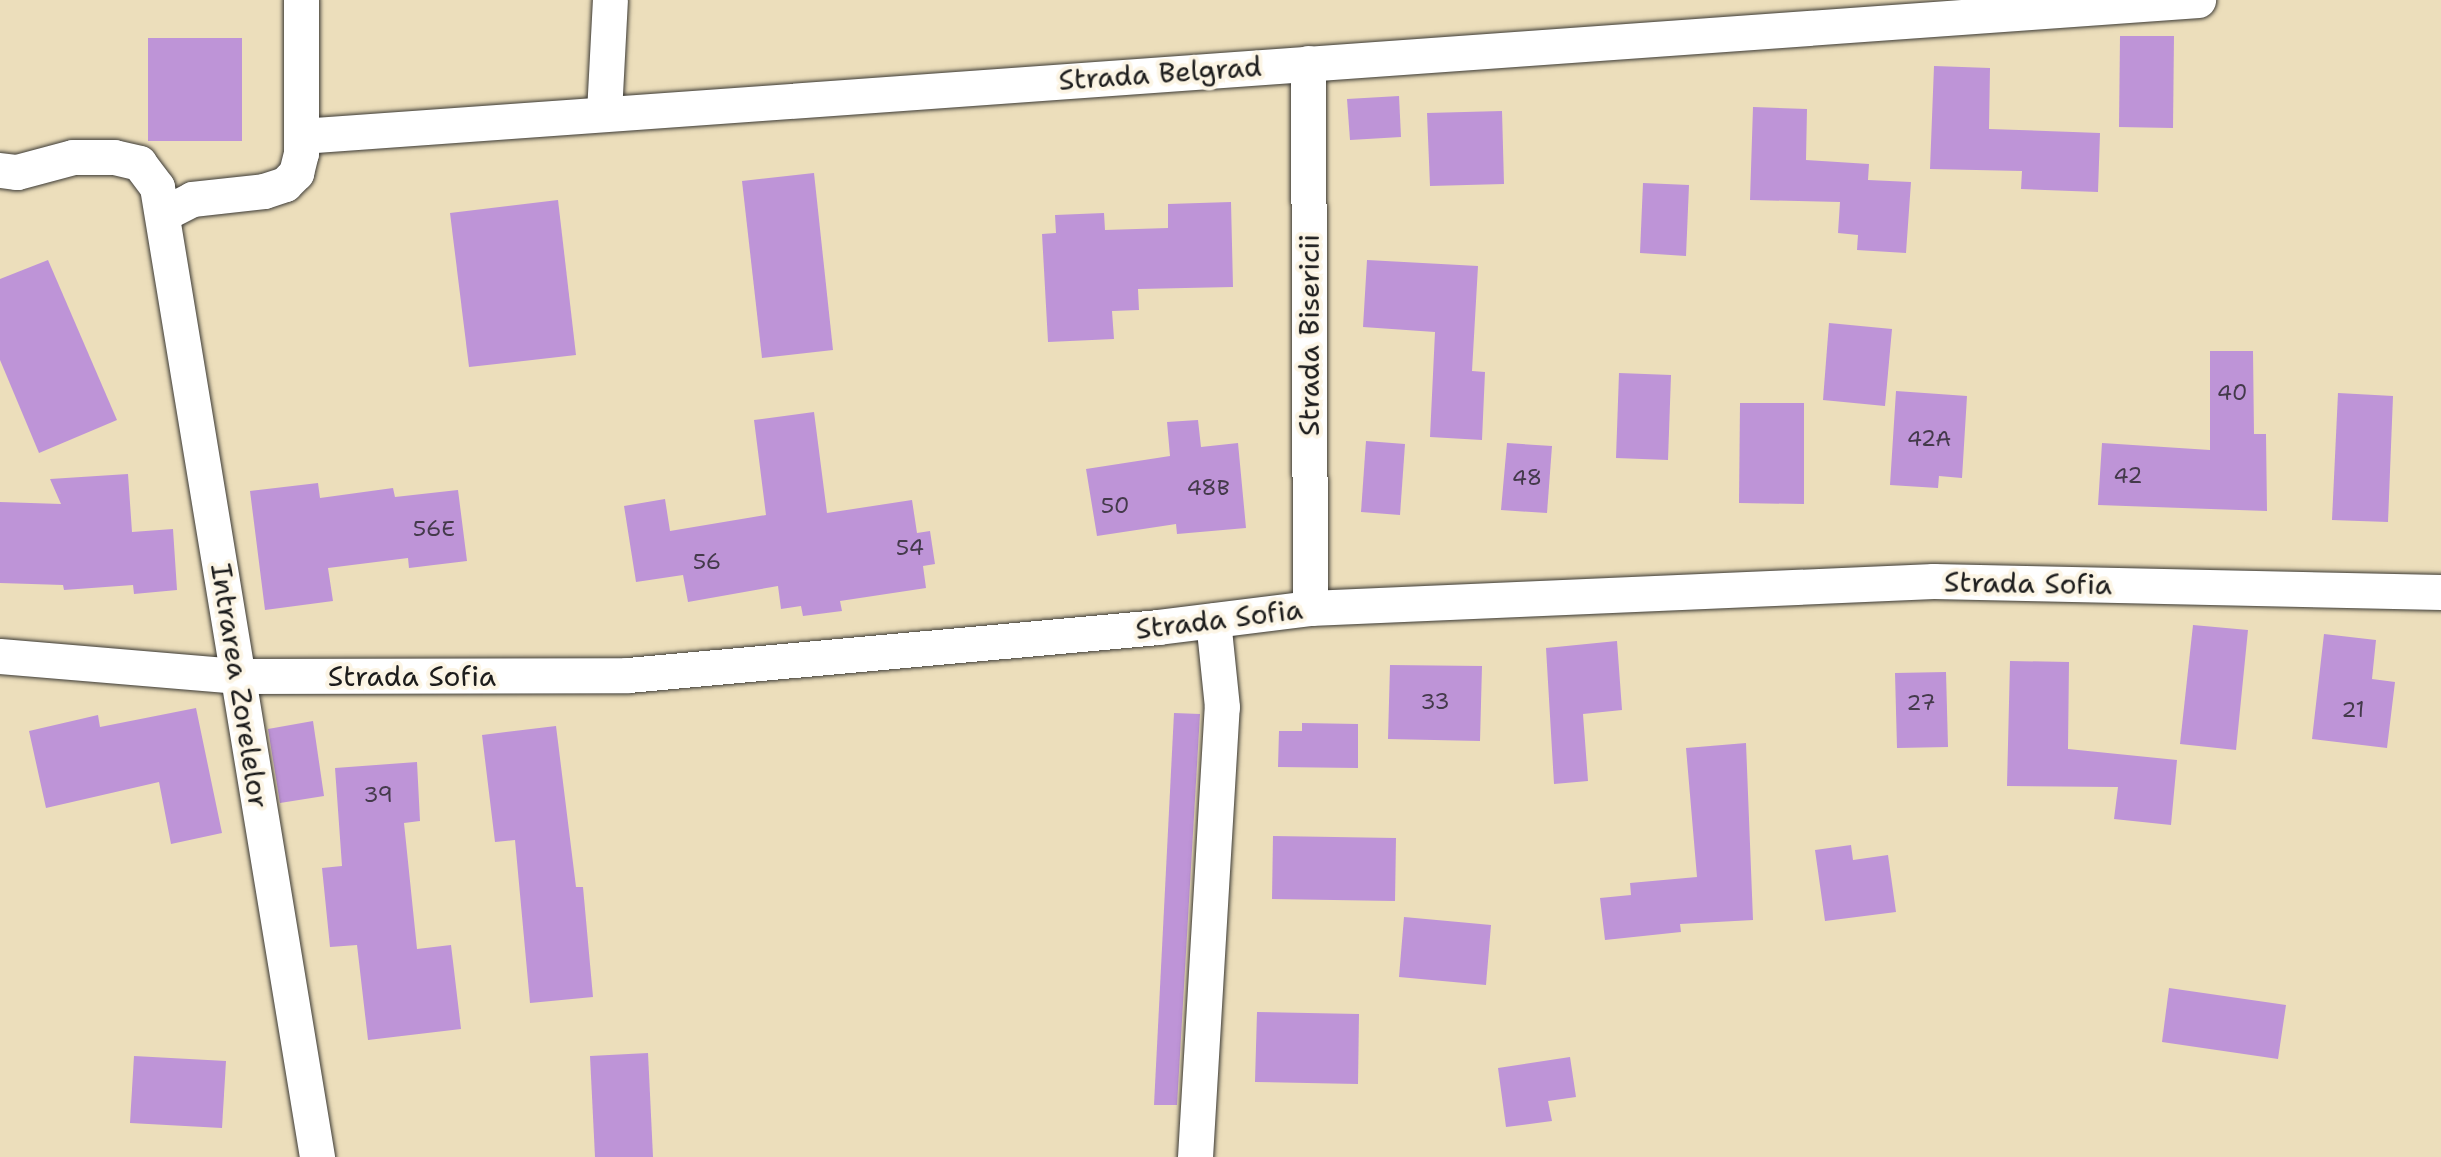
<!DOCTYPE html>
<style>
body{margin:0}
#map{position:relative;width:2441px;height:1157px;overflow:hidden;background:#ecdebb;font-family:"Shantell Sans",sans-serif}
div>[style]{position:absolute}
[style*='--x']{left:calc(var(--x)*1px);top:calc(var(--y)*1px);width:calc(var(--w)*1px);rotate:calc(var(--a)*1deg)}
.building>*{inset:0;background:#be94d7}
.roads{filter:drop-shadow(0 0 2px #3b3934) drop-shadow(0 0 2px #3b3934)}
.minor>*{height:35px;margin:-17.5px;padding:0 17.5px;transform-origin:17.5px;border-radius:17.5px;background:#fff}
span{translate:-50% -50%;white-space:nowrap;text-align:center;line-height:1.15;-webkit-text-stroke:8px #fcf5e5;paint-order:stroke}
.number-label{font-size:22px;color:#443a4b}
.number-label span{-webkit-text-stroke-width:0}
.street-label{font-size:28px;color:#1c1c1c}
</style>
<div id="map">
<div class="building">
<div style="clip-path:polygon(2120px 36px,2174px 36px,2173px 128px,2119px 127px)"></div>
<div style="clip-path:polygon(148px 38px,242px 38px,242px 141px,148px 141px)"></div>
<div style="clip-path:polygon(1934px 66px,1990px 68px,1989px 129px,2100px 133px,2098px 192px,2021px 189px,2022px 171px,1930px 169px)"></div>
<div style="clip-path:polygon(1399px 96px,1401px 137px,1350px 140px,1347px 99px)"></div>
<div style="clip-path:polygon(1753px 107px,1807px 109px,1806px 160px,1869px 164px,1868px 180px,1911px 182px,1906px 253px,1857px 250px,1858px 235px,1838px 233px,1840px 202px,1750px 200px)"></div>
<div style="clip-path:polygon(1502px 111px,1504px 184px,1430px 186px,1427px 113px)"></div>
<div style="clip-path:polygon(814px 173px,833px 350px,762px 358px,742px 181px)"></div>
<div style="clip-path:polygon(1643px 183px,1689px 185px,1686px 256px,1640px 253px)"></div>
<div style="clip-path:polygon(558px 200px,576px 355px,469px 367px,450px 213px)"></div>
<div style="clip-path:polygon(1231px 202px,1233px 287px,1138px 289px,1139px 310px,1112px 311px,1114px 339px,1048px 342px,1042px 234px,1056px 233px,1055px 215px,1104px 213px,1105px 230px,1168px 228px,1168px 204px)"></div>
<div style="clip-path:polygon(48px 260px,117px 420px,39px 453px,0 360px,0 279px)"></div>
<div style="clip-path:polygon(1367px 260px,1478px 266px,1472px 371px,1485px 372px,1482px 440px,1430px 437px,1435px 332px,1363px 327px)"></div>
<div style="clip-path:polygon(1829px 323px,1892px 329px,1885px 406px,1823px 400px)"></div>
<div style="clip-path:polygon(2210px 351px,2253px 351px,2254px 434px,2266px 434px,2267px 511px,2098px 505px,2102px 443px,2210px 450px)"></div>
<div style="clip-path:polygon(1619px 373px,1671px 375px,1668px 460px,1616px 458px)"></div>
<div style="clip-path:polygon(1896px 391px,1967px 396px,1962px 478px,1939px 476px,1938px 488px,1890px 485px)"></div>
<div style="clip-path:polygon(2338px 393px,2393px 396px,2388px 522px,2332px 520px)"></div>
<div style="clip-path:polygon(1740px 403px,1804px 403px,1804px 504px,1739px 503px)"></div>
<div style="clip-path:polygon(814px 412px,827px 513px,912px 500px,917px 533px,930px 531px,935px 564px,923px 566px,926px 588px,840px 601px,842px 611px,803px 616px,801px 606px,781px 609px,778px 586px,688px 602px,683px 575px,636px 582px,624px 506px,665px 499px,670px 531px,766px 515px,754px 420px)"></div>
<div style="clip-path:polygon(1198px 420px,1201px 447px,1238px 443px,1246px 528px,1177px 534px,1176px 524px,1097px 536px,1086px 469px,1170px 456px,1167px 422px)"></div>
<div style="clip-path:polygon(1366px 441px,1405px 444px,1400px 515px,1361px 512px)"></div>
<div style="clip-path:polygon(1507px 443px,1552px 446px,1547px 513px,1501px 510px)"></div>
<div style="clip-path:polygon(128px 474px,132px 532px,173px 529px,177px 590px,134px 594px,133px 585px,64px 590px,63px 585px,0 583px,0 502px,61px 504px,50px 479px)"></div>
<div style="clip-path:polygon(318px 483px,320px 498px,393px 488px,395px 497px,458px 490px,467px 561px,409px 568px,408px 558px,328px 568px,333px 601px,265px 610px,250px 491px)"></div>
<div style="clip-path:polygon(2193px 625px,2248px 630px,2236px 750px,2180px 744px)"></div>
<div style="clip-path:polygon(2324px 634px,2376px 640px,2372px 679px,2395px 682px,2387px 748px,2312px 739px)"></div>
<div style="clip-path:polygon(1617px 641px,1622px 710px,1583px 714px,1588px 781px,1554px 784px,1546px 648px)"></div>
<div style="clip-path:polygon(2010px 661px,2069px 662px,2068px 749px,2177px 760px,2171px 825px,2114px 819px,2118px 787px,2007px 786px)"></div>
<div style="clip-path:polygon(1390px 665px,1482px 666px,1480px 741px,1388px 739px)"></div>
<div style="clip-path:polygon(1946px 672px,1948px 747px,1897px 748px,1895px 673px)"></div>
<div style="clip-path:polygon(196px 708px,222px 833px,171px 844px,159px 782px,46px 808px,29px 731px,98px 715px,100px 727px)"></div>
<div style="clip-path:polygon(1174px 713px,1200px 714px,1177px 1105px,1154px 1105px)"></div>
<div style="clip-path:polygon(313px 721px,324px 796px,280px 803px,268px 729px)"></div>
<div style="clip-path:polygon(1302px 723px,1358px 724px,1358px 768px,1278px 767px,1279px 731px,1302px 731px)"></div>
<div style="clip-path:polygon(556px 726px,576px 887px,583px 887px,593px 997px,530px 1003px,515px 840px,495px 842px,482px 735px)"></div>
<div style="clip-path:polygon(1746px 743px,1753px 920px,1680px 924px,1681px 932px,1605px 940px,1600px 898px,1631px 895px,1630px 883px,1697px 877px,1686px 748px)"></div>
<div style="clip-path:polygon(417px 762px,420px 821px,404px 823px,417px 949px,451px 945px,461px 1029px,368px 1040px,357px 945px,330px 947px,322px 868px,342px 866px,335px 768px)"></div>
<div style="clip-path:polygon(1273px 836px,1396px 838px,1395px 901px,1272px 899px)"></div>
<div style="clip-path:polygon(1851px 845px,1853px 860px,1888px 855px,1896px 912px,1825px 921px,1815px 850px)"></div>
<div style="clip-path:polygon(1404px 917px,1491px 925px,1486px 985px,1399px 977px)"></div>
<div style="clip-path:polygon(2169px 988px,2286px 1005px,2278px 1059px,2162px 1042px)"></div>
<div style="clip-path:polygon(1257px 1012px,1359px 1014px,1358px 1084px,1255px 1082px)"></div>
<div style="clip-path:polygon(648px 1053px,653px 1157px,595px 1157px,590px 1056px)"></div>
<div style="clip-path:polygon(134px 1056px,226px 1061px,222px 1128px,130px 1123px)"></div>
<div style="clip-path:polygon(1570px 1057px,1576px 1097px,1548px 1101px,1552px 1121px,1506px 1127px,1498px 1068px)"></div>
</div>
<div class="roads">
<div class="minor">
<div style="--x:1308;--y:63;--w:545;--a:89.79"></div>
<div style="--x:604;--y:113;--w:113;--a:-87"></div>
<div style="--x:301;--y:136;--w:1902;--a:-4.1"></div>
<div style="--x:0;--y:170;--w:17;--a:7"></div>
<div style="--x:17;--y:172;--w:58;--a:-15"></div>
<div style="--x:73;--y:157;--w:41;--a:0"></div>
<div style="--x:114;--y:157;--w:26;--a:13"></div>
<div style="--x:139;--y:163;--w:30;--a:53"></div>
<div style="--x:157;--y:187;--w:983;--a:80.63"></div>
<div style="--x:163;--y:214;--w:33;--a:-27"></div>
<div style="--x:192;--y:199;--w:72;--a:-6.3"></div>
<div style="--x:264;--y:191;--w:22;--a:-18"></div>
<div style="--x:285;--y:184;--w:16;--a:-45"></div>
<div style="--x:296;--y:173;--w:21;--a:-76"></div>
<div style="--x:301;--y:153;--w:153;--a:-90"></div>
<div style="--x:0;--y:656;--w:240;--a:4.8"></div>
<div style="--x:239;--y:676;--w:389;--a:-0.1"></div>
<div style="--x:628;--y:675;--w:532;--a:-5.17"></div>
<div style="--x:1158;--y:627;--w:153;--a:-7.1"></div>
<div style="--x:1310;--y:608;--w:624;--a:-2.48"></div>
<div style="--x:1933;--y:581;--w:508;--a:1.24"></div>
<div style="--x:1195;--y:1157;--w:451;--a:-86.6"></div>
<div style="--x:1222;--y:707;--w:87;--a:-95.9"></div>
</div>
</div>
<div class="number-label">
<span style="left:2232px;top:393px">40</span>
<span style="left:1929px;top:439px">42A</span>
<span style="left:2128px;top:476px">42</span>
<span style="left:1527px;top:478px">48</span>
<span style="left:1208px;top:488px">48B</span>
<span style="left:1115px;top:506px">50</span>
<span style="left:434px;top:529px">56E</span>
<span style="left:910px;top:548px">54</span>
<span style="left:707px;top:562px">56</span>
<span style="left:1435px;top:702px">33</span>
<span style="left:1921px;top:703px">27</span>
<span style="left:2353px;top:710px">21</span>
<span style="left:378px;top:795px">39</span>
</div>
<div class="street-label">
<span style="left:1160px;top:73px;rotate:-4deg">Strada Belgrad</span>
<span style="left:1309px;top:335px;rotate:-90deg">Strada Bisericii</span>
<span style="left:2028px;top:583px;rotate:1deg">Strada Sofia</span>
<span style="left:1219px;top:619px;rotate:-7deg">Strada Sofia</span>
<span style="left:412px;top:676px">Strada Sofia</span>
<span style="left:240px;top:686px;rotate:81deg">Intrarea Zorelelor</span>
</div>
</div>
